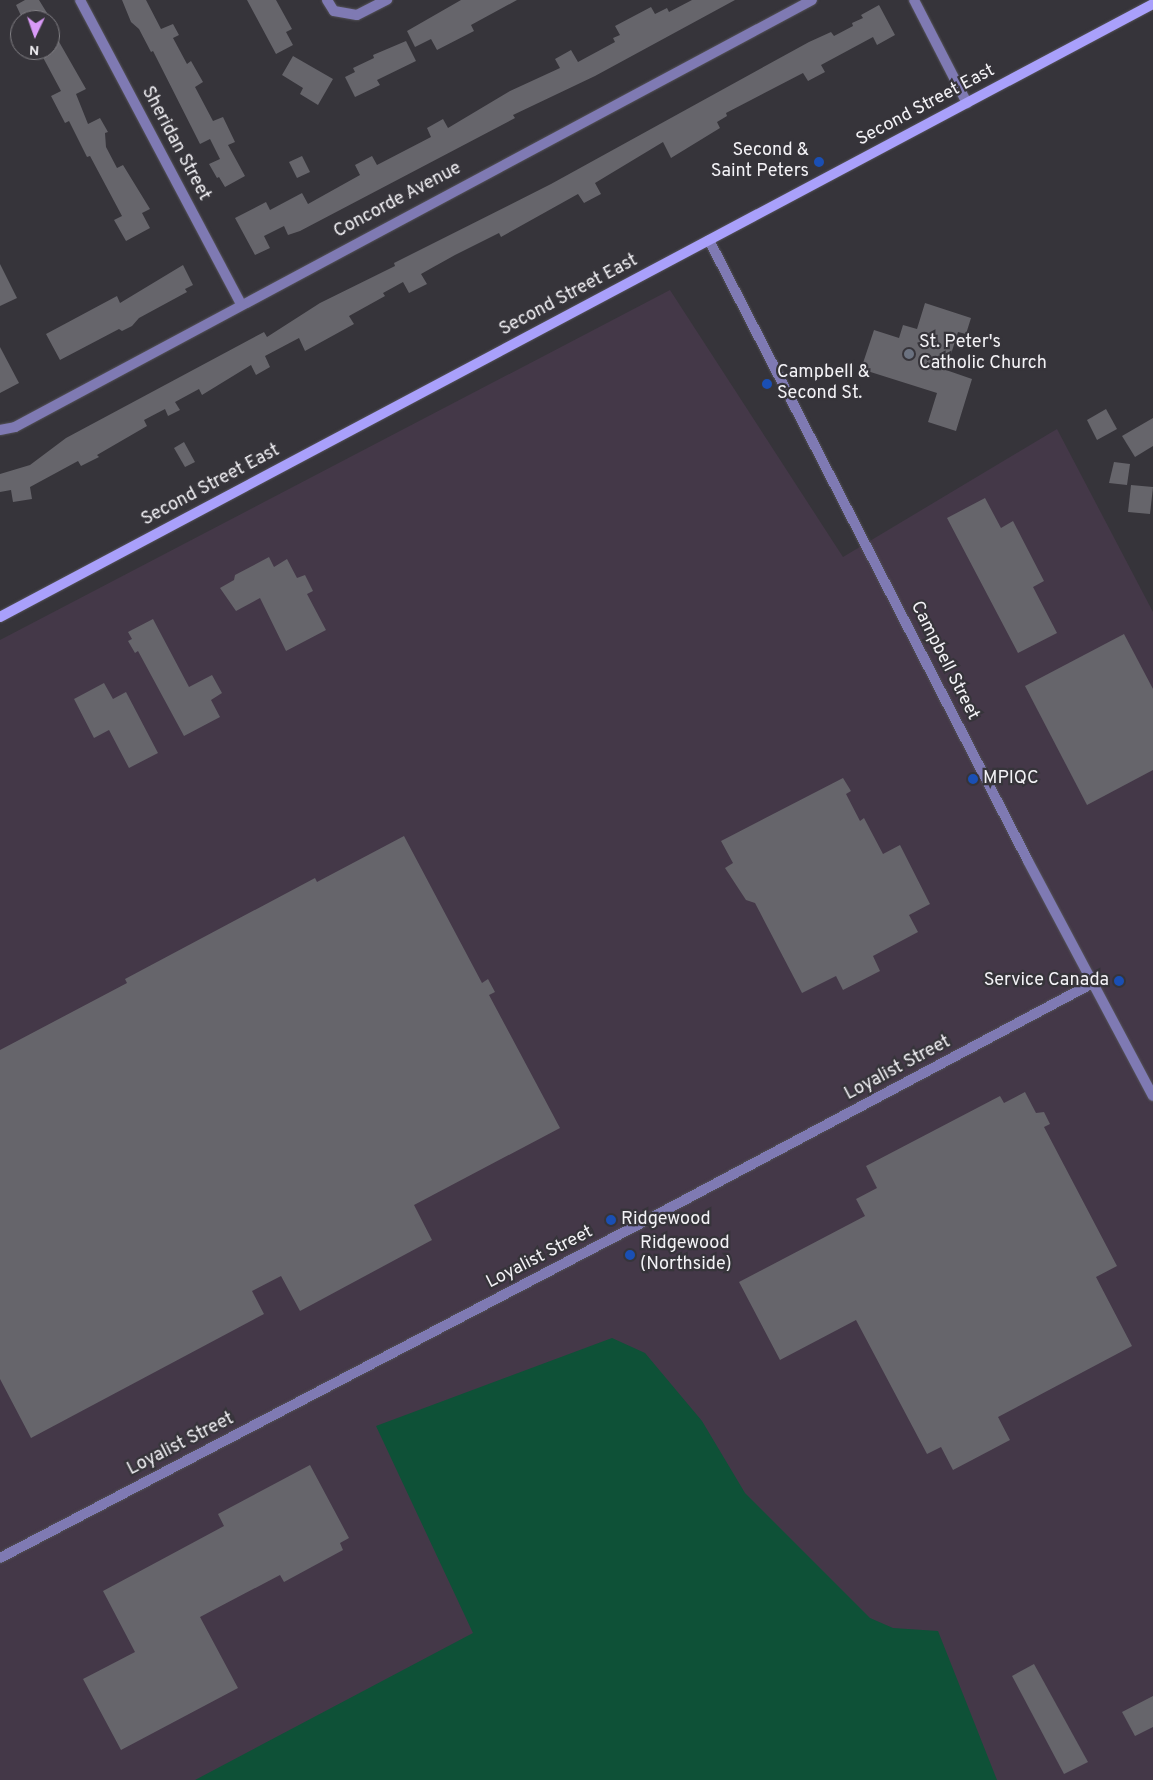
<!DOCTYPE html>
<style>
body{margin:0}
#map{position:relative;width:1153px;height:1780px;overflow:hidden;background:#36343a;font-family:Overpass,sans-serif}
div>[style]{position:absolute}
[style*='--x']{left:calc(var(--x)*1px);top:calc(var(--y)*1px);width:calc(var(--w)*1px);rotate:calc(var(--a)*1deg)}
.industrial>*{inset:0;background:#443848}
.green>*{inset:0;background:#0e5137}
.building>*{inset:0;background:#66656b}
.roads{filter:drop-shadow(0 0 1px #545258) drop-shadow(0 0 1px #545258)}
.street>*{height:10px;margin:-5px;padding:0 5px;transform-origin:5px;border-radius:5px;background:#7f7ab3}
.secondary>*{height:10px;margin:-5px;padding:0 5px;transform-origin:5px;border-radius:5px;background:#a9a0fb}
.dots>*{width:14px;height:14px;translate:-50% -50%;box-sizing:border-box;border:2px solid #36343a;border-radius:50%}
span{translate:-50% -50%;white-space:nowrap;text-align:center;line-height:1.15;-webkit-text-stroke:4.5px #36343a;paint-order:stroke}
.street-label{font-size:18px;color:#f3f2f6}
.poi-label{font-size:18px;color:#f3f2f6}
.right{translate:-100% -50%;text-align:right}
.left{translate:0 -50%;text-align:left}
.north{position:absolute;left:10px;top:10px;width:50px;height:50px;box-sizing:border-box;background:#36343a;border:1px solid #828085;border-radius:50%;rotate:183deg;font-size:14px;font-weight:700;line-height:20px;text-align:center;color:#f3f2f6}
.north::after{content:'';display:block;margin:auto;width:18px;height:22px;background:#d99af7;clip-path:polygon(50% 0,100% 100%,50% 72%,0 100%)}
</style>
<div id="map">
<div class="industrial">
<div style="clip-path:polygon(670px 290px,843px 557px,1057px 429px,1153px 612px,1153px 1780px,0 1780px,0 640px)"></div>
</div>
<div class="green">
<div style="clip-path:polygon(612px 1338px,645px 1353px,702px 1421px,745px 1493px,870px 1618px,893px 1628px,938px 1631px,997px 1780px,195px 1780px,473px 1633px,376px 1426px)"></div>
</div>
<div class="building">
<div style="clip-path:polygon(25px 0,39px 0,47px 13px,43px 15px,45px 20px,23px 20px,16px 5px)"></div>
<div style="clip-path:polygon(122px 0,146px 0,161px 29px,173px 24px,179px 35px,173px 38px,187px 64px,191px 61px,203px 82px,195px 87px,213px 121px,223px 117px,235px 142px,228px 145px,245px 176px,225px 187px,219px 177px,217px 178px,209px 164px,220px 159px,210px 139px,200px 144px,153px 51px,151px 52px,139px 29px,131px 22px)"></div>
<div style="clip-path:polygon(247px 0,276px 0,292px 29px,286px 32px,293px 45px,276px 54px)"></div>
<div style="clip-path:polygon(461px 0,517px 0,471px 25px,474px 31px,437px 50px,431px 39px,415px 47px,407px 31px)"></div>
<div style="clip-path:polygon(692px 0,735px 0,595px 76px,513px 115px,515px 118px,300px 231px,288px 235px,284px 226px,264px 236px,270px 248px,255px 255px,235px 218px,266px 202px,270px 210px,302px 193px,308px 204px,360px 175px,355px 165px,372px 156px,377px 165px,431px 137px,427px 128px,443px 119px,448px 128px,510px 91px,560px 68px,555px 59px,571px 50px,578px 62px,615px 42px,613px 38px,620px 35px,615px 26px,651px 7px,655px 14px,667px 8px,669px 12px)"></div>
<div style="clip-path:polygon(879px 5px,895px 35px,877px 45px,873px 37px,821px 65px,825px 72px,808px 81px,803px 73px,726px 113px,727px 116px,717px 122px,720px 128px,671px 158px,663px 142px,595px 183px,601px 194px,584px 203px,578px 194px,501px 237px,499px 233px,455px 255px,421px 274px,427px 284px,409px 293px,403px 282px,383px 293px,385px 296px,349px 316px,354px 324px,305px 351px,299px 338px,265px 356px,270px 367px,256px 375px,251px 365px,202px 395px,199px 389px,175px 402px,180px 410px,168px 416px,165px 409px,144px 420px,147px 426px,97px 455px,99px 457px,81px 466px,78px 461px,30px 487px,32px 499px,13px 502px,11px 490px,0 492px,0 474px,30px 465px,66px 438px,264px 332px,267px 337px,320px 303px,395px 266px,394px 263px,551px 184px,809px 42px,831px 32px,834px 36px,853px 26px,852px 23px,863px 18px,861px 15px)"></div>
<div style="clip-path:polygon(50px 26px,86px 89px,76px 94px,88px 124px,100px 118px,108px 132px,105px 133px,106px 147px,117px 168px,123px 165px,150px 209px,142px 213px,150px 228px,126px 241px,114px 220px,122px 216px,90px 156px,87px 157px,69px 121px,65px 123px,51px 96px,61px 91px,39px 50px,50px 50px)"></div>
<div style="clip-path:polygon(406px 41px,416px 61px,377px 80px,380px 85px,355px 97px,345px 77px,355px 72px,353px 68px,374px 58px,373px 55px)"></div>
<div style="clip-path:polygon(293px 56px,333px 79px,318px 105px,300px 94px,303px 88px,282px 75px)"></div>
<div style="clip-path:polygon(302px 156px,310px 172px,297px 178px,289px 162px)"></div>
<div style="clip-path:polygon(0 264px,17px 298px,0 306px)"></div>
<div style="clip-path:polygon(183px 265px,193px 285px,185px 289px,187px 292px,139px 318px,132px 326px,122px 331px,119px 329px,60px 360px,46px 334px,117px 296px,120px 303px)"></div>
<div style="clip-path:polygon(925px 303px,971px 318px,966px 334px,958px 332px,946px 370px,972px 379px,956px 431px,928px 422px,937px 393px,861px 369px,874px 330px,899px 338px,903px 325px,917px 329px)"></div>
<div style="clip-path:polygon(0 347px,19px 383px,0 393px)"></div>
<div style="clip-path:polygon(1106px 409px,1117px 429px,1097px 440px,1087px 420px)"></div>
<div style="clip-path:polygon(1153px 418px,1153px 446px,1135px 457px,1122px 436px)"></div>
<div style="clip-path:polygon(184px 442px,195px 462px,185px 467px,174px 448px)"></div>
<div style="clip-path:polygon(1114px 462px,1130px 464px,1127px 485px,1109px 483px)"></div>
<div style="clip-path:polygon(1131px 485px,1153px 487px,1150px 514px,1128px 512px)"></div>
<div style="clip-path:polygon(985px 498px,1001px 528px,1013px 521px,1044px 581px,1033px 587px,1057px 633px,1018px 653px,947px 518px)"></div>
<div style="clip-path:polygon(269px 557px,274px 567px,287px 559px,297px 578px,305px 575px,313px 591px,307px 594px,326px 630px,286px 651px,260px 598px,236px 611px,220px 588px,234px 580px,235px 575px)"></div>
<div style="clip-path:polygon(153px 619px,189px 687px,212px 675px,222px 693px,211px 700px,220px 717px,184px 736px,138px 651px,135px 653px,128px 641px,132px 639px,128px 632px)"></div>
<div style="clip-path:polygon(1124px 634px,1153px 689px,1153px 770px,1087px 805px,1025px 686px)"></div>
<div style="clip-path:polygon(104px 683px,113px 699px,126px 692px,158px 753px,129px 768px,109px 730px,94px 738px,74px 699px)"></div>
<div style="clip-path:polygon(843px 778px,851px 791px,846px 794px,860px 821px,864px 818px,883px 854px,900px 845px,930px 904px,909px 915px,918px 932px,873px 956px,880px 971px,843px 990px,836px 976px,802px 993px,755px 903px,746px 900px,725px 868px,733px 863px,721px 841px)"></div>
<div style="clip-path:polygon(404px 836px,482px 983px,488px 979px,495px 992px,489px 995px,560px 1128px,414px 1205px,432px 1240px,300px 1311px,281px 1276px,252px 1291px,264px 1314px,31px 1438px,0 1379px,0 1050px,127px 983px,125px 979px,315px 878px,317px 882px)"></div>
<div style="clip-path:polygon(1025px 1092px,1036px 1113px,1044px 1112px,1050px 1124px,1044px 1127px,1117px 1266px,1096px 1277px,1132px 1346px,998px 1417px,1010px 1440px,953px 1470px,941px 1447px,927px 1454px,856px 1320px,780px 1360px,739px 1282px,865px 1216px,856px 1199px,877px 1188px,866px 1166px,1000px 1096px,1004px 1103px)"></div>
<div style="clip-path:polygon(310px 1465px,349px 1538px,340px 1543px,343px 1550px,284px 1582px,280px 1575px,200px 1617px,238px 1688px,121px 1750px,83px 1679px,135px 1652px,103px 1591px,224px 1526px,218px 1514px)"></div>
<div style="clip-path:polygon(1034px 1664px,1088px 1762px,1064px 1774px,1012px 1676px)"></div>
<div style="clip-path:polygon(1153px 1696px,1153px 1727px,1135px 1736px,1122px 1712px)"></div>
</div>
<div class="roads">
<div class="street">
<div style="--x:80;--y:0;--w:344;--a:62.1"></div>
<div style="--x:327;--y:0;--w:13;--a:58"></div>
<div style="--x:334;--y:11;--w:23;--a:10"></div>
<div style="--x:357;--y:15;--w:34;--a:-27"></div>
<div style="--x:914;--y:0;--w:116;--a:62.8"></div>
<div style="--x:709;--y:240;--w:698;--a:62.81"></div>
<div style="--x:1028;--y:861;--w:266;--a:62"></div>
<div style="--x:0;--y:430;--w:15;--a:-11"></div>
<div style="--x:15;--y:427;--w:904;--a:-28.18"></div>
<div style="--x:0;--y:1558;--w:730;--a:-27.58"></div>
<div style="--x:647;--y:1220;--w:505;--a:-27.99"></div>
</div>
<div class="secondary">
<div style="--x:0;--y:617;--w:1306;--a:-28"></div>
</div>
</div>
<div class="dots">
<div style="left:819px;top:162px;background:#1a4fb4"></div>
<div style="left:909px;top:354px;background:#6b7280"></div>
<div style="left:767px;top:384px;background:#1a4fb4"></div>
<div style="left:973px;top:779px;background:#1a4fb4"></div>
<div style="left:1119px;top:981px;background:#1a4fb4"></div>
<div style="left:611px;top:1220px;background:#1a4fb4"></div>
<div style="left:630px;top:1255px;background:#1a4fb4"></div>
</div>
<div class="street-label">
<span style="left:926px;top:106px;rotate:-28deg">Second Street East</span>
<span style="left:175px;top:144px;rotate:62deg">Sheridan Street</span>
<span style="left:398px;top:201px;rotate:-28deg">Concorde Avenue</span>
<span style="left:569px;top:296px;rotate:-28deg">Second Street East</span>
<span style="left:211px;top:486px;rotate:-28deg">Second Street East</span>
<span style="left:944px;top:661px;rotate:63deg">Campbell Street</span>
<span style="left:898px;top:1069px;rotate:-28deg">Loyalist Street</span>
<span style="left:540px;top:1258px;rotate:-27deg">Loyalist Street</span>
<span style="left:181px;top:1445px;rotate:-27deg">Loyalist Street</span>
</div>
<div class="poi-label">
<span class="right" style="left:809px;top:162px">Second &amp;<br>Saint Peters</span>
<span class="left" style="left:919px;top:354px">St. Peter's<br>Catholic Church</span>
<span class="left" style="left:777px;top:384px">Campbell &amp;<br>Second St.</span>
<span class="left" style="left:983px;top:779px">MPIQC</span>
<span class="right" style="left:1109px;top:981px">Service Canada</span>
<span class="left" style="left:621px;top:1220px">Ridgewood</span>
<span class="left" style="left:640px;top:1255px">Ridgewood<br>(Northside)</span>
</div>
<div class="north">N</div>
</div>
